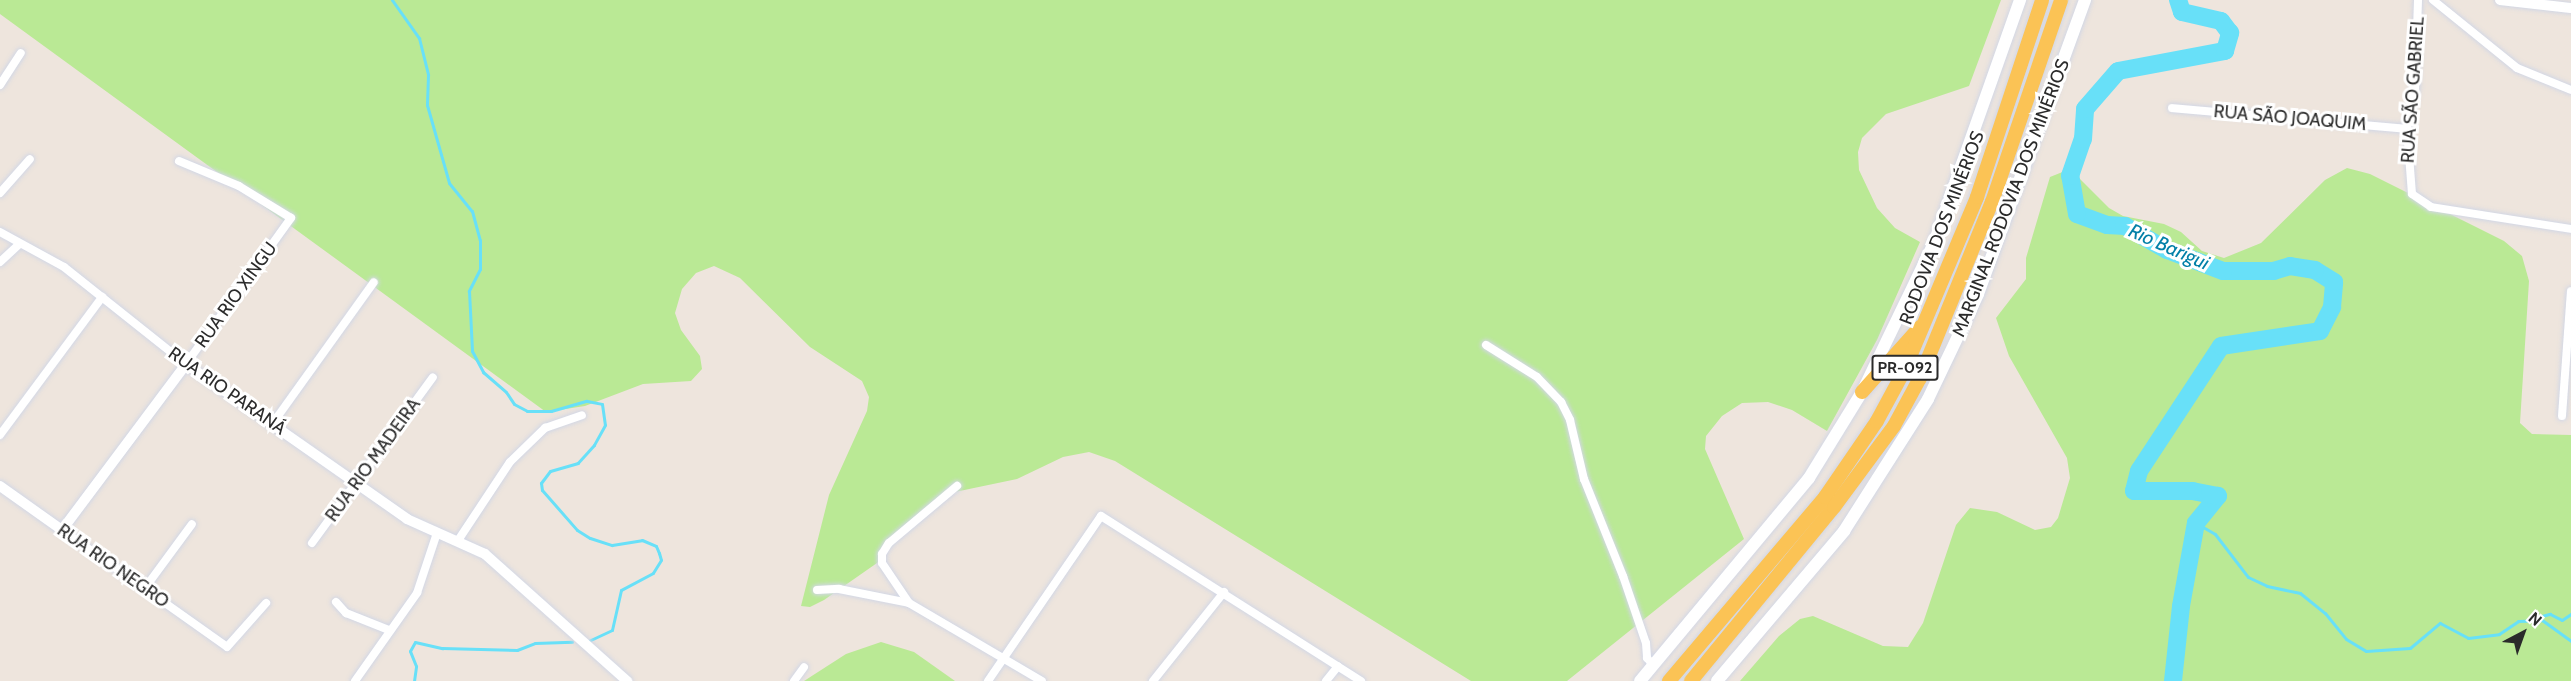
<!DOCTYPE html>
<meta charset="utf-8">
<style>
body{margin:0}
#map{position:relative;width:2571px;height:681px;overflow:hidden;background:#eee5dd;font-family:Cabin,sans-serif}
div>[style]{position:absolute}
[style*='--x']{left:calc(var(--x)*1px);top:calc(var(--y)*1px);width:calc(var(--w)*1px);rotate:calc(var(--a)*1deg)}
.green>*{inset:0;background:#bae995}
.stream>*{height:3px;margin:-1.5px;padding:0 1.5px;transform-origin:1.5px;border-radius:1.5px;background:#68e0f8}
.river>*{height:18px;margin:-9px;padding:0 9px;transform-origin:9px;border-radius:9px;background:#68e0f8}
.roads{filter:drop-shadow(0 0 2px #d2d7e5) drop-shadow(0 0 2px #d2d7e5)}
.minor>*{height:8px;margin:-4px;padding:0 4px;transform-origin:4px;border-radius:4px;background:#fff}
.tertiary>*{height:10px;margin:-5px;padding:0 5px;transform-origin:5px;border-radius:5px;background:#fff}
.secondary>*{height:12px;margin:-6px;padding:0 6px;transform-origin:6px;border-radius:6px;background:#fff}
.primary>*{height:14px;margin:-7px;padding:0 7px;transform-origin:7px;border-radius:7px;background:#fbc355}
span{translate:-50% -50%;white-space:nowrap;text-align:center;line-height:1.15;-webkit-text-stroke:6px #fff;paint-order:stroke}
.shield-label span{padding:2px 4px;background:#fff;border:2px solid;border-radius:4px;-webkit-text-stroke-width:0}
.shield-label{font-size:16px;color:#2b2b2b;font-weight:700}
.street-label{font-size:18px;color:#2b2b2b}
.water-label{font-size:20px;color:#0380a8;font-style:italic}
.north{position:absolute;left:2493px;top:603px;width:60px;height:60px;-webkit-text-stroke:4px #fff;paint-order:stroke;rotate:41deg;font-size:16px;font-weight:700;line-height:24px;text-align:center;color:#2b2b2b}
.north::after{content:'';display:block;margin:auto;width:21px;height:27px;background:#2b2b2b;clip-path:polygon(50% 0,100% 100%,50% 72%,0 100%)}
</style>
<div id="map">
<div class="green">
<div style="clip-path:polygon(0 0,2001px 0,1969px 86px,1886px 114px,1862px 138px,1858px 152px,1859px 170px,1877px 208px,1895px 228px,1920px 242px,1877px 340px,1827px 431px,1792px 410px,1768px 402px,1742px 403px,1722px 416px,1706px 436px,1705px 449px,1744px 539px,1567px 681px,1471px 681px,1115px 461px,1089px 452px,1063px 457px,1017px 479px,950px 493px,923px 509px,877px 563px,824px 600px,810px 607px,801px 606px,829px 495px,867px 411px,869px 397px,862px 381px,810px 347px,740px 278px,714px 266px,696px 273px,682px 289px,675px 313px,681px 330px,700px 356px,702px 369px,691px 381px,643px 384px,585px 406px,546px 412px,0 14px)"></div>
<div style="clip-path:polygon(2347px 168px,2370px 174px,2504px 241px,2522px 256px,2529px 281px,2520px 423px,2532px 434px,2571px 435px,2571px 681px,1740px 681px,1779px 636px,1800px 619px,1813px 616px,1883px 646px,1908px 647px,1923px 623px,1956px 525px,1970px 508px,1997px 512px,2035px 530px,2051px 527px,2058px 518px,2070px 478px,2067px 458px,2009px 356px,1996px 318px,2026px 279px,2026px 258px,2050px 177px,2065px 171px,2077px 176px,2109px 208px,2123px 216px,2164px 224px,2181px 232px,2202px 251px,2224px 258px,2261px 243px,2325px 180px)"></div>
<div style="clip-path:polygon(881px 642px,914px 652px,955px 681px,804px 681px,846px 654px)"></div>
</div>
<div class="stream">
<div style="--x:392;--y:0;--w:47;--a:54.6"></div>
<div style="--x:419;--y:38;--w:38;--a:76"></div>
<div style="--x:428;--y:75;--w:30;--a:92"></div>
<div style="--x:427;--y:105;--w:81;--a:74.2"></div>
<div style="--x:449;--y:183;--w:36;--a:51"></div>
<div style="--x:472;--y:211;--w:30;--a:75"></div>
<div style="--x:480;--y:240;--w:29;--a:90"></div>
<div style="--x:480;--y:269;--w:25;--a:117"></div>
<div style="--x:469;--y:291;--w:60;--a:87.1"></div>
<div style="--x:472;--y:351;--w:24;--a:62"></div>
<div style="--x:483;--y:372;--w:30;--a:41"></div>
<div style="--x:506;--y:392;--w:14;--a:56"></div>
<div style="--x:514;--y:404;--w:15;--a:28"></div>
<div style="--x:527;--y:411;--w:24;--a:0"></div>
<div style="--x:551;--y:411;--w:37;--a:-16"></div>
<div style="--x:587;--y:401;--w:15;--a:11"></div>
<div style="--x:602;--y:404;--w:21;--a:82"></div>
<div style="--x:605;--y:425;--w:23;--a:119"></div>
<div style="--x:594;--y:445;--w:24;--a:132"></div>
<div style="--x:578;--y:463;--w:29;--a:164"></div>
<div style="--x:550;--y:471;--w:15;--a:127"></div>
<div style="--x:541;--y:483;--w:7;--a:82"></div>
<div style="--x:542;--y:490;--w:53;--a:48.8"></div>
<div style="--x:577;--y:530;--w:15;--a:32"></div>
<div style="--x:590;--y:538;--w:23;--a:18"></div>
<div style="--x:612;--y:545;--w:30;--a:-9"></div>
<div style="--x:642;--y:540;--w:15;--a:23"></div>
<div style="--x:656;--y:546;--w:8;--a:67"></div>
<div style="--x:659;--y:553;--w:7;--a:74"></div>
<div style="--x:661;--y:560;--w:15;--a:122"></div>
<div style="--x:653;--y:573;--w:36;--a:152"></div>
<div style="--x:621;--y:590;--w:41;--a:102.7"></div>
<div style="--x:612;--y:630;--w:26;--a:155"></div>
<div style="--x:2196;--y:523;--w:22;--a:30"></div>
<div style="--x:2215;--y:534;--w:54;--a:52.5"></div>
<div style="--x:2248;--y:577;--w:21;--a:25"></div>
<div style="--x:2267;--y:586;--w:34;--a:12"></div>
<div style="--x:2300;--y:593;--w:32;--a:39"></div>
<div style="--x:2325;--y:613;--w:33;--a:51"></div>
<div style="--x:2346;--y:639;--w:23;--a:31"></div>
<div style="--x:2366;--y:651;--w:44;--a:-3.9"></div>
<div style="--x:2410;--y:648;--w:39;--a:-40"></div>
<div style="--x:2440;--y:623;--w:32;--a:28"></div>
<div style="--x:2468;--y:638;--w:31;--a:-7"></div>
<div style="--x:2499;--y:634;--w:23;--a:-34"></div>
<div style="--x:2518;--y:621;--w:24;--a:-2"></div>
<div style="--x:2542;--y:620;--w:36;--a:36"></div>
<div style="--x:2527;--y:620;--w:24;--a:-15"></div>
<div style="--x:2550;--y:614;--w:13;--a:27"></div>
<div style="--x:2562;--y:620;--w:11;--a:-34"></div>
<div style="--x:414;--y:681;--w:15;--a:-82"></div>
<div style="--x:416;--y:666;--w:16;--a:-112"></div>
<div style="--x:410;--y:651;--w:10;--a:-61"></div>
<div style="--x:415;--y:642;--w:28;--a:13"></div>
<div style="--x:442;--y:648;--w:75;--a:1.5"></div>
<div style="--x:517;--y:650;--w:19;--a:-21"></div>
<div style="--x:535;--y:643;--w:37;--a:-2"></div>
</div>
<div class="river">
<div style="--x:2173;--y:681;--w:75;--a:-83.9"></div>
<div style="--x:2181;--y:606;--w:84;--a:-79.8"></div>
<div style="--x:2196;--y:523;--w:35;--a:-51"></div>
<div style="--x:2218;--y:496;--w:25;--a:-169"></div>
<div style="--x:2193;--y:491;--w:59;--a:180"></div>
<div style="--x:2134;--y:491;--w:21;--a:-76"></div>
<div style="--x:2139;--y:471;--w:149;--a:-56.7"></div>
<div style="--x:2221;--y:346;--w:100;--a:-8.6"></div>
<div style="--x:2320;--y:331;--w:27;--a:-63"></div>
<div style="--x:2332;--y:307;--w:25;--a:-85"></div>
<div style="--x:2334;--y:282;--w:22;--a:-148"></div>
<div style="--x:2315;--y:270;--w:25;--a:-171"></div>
<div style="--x:2290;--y:266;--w:17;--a:163"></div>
<div style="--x:2274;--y:271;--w:51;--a:180"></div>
<div style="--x:2223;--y:271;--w:60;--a:-159.4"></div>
<div style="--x:2167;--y:250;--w:48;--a:-150.3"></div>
<div style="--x:2125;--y:226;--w:18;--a:-177"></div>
<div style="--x:2107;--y:225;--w:32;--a:-160"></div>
<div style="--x:2077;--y:214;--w:39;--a:-100"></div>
<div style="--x:2070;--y:176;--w:39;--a:-71"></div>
<div style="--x:2083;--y:139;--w:30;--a:-86"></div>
<div style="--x:2085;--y:109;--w:50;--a:-49"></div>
<div style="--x:2118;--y:71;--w:109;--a:-10.6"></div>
<div style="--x:2225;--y:51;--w:19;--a:-74"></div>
<div style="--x:2230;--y:33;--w:15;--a:-127"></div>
<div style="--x:2221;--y:21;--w:40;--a:-167"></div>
<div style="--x:2182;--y:12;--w:13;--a:-108"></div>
</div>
<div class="roads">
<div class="minor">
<div style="--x:2418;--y:0;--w:90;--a:91.9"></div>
<div style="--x:2415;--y:90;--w:40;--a:102"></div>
<div style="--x:2407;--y:129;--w:65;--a:85.6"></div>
<div style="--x:2412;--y:194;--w:23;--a:34"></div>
<div style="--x:2431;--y:207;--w:142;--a:8.9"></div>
<div style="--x:2433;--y:0;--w:108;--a:39"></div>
<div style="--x:2517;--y:68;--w:58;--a:22.2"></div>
<div style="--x:0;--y:85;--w:38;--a:-57"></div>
<div style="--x:2172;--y:108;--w:236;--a:5.1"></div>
<div style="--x:0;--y:193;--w:45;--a:-48.6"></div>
<div style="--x:0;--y:232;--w:73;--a:28.7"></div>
<div style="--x:64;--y:267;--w:156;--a:38.5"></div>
<div style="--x:186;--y:364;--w:180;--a:-54.3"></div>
<div style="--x:291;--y:218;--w:61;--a:-148.4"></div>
<div style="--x:239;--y:186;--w:65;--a:-157.4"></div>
<div style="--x:0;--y:262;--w:25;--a:-43"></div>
<div style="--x:1486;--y:345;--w:60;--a:32.1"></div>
<div style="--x:1537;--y:377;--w:35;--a:46"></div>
<div style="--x:1561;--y:402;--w:20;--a:63"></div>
<div style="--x:1570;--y:420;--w:61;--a:76.7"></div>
<div style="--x:1584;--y:479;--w:105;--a:68.1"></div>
<div style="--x:1623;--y:576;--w:71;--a:71.1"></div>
<div style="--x:1646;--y:643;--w:15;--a:86"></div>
<div style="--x:1647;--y:658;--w:11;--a:49"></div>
<div style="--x:2562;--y:416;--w:125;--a:-85.9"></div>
<div style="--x:273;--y:423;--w:173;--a:-54.4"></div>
<div style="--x:0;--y:435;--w:172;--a:-53.5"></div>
<div style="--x:62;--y:530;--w:202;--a:35.3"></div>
<div style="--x:227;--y:647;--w:59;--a:-48.4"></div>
<div style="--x:459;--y:539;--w:92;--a:-56.5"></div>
<div style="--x:510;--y:462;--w:49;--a:-44.2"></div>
<div style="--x:545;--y:428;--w:39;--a:-19"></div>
<div style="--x:312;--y:543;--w:205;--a:-53.9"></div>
<div style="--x:145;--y:588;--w:79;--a:-53.7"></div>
<div style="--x:817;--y:590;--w:22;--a:-3"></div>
<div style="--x:839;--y:589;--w:71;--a:11.3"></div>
<div style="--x:909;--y:603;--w:154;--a:30.4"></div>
<div style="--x:336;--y:602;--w:15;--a:48"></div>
<div style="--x:346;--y:613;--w:46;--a:21.6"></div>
<div style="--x:909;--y:603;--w:48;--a:-124"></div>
<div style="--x:882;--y:563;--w:9;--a:-90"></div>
<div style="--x:882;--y:554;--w:13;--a:-58"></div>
<div style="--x:889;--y:543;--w:89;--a:-40"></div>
<div style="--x:355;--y:681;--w:108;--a:-54.8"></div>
<div style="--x:417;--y:593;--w:63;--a:-71.6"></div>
<div style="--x:794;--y:681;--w:17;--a:-54"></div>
<div style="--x:988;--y:681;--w:200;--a:-55.6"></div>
<div style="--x:1101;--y:516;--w:308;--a:32.4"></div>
<div style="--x:1153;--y:681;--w:114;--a:-51.4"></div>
<div style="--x:1326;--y:681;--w:19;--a:-51"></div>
</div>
<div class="tertiary">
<div style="--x:2500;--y:0;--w:71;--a:6.4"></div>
<div style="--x:0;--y:486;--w:76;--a:35.4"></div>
<div style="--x:62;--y:530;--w:207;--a:-53.2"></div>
<div style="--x:186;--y:364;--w:270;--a:35"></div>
<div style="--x:407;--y:519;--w:85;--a:24.2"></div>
<div style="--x:485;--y:554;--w:191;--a:41.8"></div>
</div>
<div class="secondary">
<div style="--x:1640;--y:681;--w:264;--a:-50.2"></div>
<div style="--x:1809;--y:478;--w:101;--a:-58.4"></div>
<div style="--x:1862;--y:392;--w:165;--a:-64.2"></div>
<div style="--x:1934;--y:243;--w:258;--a:-70.5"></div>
<div style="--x:1717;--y:681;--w:197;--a:-49.7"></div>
<div style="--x:1844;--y:531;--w:156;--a:-57.5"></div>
<div style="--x:1928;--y:399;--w:116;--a:-64.5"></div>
<div style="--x:1978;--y:294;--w:313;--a:-70"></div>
</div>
<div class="primary">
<div style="--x:1862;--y:392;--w:87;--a:-48.3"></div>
<div style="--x:1669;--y:681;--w:241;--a:-49.7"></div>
<div style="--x:1825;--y:497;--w:92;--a:-55.6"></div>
<div style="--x:1877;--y:421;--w:57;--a:-61.6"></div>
<div style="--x:1904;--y:371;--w:189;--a:-67.2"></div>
<div style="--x:1977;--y:197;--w:207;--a:-71.7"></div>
<div style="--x:1691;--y:681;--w:225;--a:-50.6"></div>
<div style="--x:1834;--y:507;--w:101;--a:-53.5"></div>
<div style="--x:1894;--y:426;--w:55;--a:-61.6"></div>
<div style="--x:1920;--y:378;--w:190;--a:-67.8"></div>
<div style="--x:1992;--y:202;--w:213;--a:-71.1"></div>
</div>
</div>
<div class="shield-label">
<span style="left:1905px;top:368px">PR-092</span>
</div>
<div class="street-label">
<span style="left:2413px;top:90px;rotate:-86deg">RUA SÃO GABRIEL</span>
<span style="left:2290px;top:118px;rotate:5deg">RUA SÃO JOAQUIM</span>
<span style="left:2011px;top:198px;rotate:-69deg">MARGINAL RODOVIA DOS MINÉRIOS</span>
<span style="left:1942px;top:228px;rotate:-69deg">RODOVIA DOS MINÉRIOS</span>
<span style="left:236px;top:295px;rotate:-54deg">RUA RIO XINGU</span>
<span style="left:227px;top:391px;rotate:35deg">RUA RIO PARANÁ</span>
<span style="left:373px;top:460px;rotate:-54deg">RUA RIO MADEIRA</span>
<span style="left:113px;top:566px;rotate:35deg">RUA RIO NEGRO</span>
</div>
<div class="water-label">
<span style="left:2169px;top:247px;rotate:24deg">Rio Barigui</span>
</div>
<div class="north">N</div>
</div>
